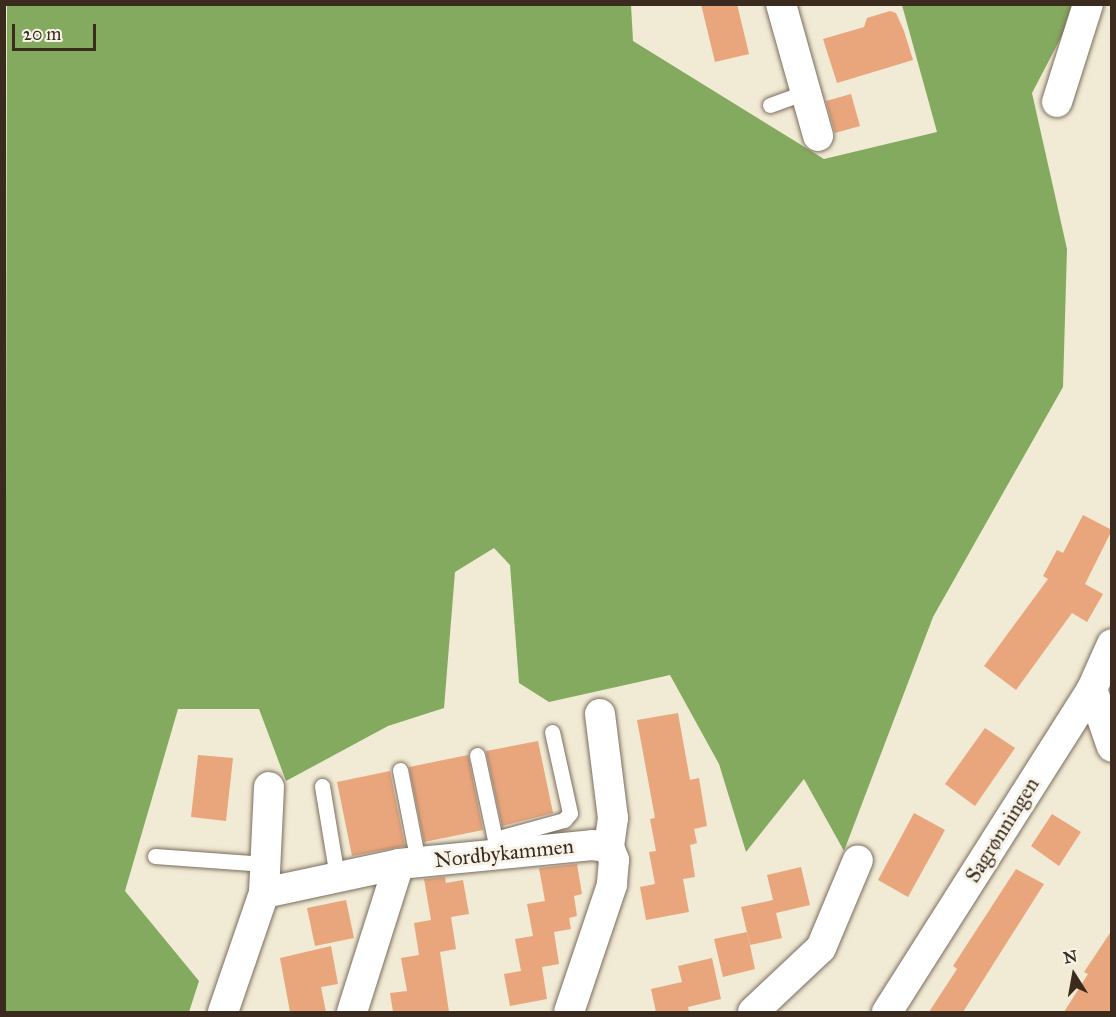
<!DOCTYPE html>
<meta charset="utf-8">
<style>
body{margin:0}
#map{position:relative;width:1116px;height:1017px;overflow:hidden;background:#f1ead4;font-family:"IM FELL Great Primer",serif}
div>[style]{position:absolute}
[style*='--x']{left:calc(var(--x)*1px);top:calc(var(--y)*1px);width:calc(var(--w)*1px);rotate:calc(var(--a)*1deg)}
.forest>*{inset:0;background:#84aa60}
.building>*{inset:0;background:#e9a67d}
.roads{filter:drop-shadow(0 0 2px #7b6d5e) drop-shadow(0 0 2px #7b6d5e)}
.service>*{height:15px;margin:-7.5px;padding:0 7.5px;transform-origin:7.5px;border-radius:7.5px;background:#fff}
.minor>*{height:30px;margin:-15px;padding:0 15px;transform-origin:15px;border-radius:15px;background:#fff}
span{translate:-50% -50%;white-space:nowrap;text-align:center;line-height:1.15;-webkit-text-stroke:6px #f7f3e8;paint-order:stroke}
.street-label{font-size:21px;color:#3b2a1e}
.frame{position:absolute;inset:0;border:6px solid #3b2a1e;pointer-events:none}
.north{position:absolute;left:1044px;top:945px;width:60px;height:60px;-webkit-text-stroke:4px #f7f3e8;paint-order:stroke;rotate:349deg;font-size:16px;font-weight:700;line-height:24px;text-align:center;color:#3b2a1e}
.north::after{content:'';display:block;margin:auto;width:21px;height:27px;background:#3b2a1e;clip-path:polygon(50% 0,100% 100%,50% 72%,0 100%)}
.scale{position:absolute;left:12px;top:24px;width:84px;height:27px;box-sizing:border-box;border:3px solid #3b2a1e;border-top:0;padding-left:8px;font-size:18px;line-height:21px;white-space:nowrap;color:#3b2a1e;-webkit-text-stroke:4px #f7f3e8;paint-order:stroke}
</style>
<div id="map">
<div class="forest">
<div style="clip-path:polygon(7px 4px,631px 5px,633px 41px,824px 159px,937px 132px,902px 5px,1078px 5px,1032px 93px,1067px 249px,1063px 387px,933px 617px,844px 851px,804px 779px,746px 852px,719px 764px,670px 675px,549px 702px,519px 683px,510px 565px,494px 548px,455px 572px,444px 708px,388px 726px,286px 781px,259px 709px,178px 709px,125px 891px,199px 981px,189px 1012px,5px 1012px)"></div>
</div>
<div class="building">
<div style="clip-path:polygon(701px 4px,737px 4px,749px 54px,715px 62px)"></div>
<div style="clip-path:polygon(890px 11px,896px 13px,904px 31px,913px 60px,837px 83px,823px 39px,864px 27px,867px 18px)"></div>
<div style="clip-path:polygon(851px 94px,860px 126px,835px 133px,826px 101px)"></div>
<div style="clip-path:polygon(1083px 515px,1112px 530px,1085px 584px,1103px 594px,1087px 622px,1072px 613px,1016px 690px,984px 666px,1048px 579px,1043px 576px,1057px 550px,1063px 553px)"></div>
<div style="clip-path:polygon(678px 713px,690px 780px,699px 778px,707px 826px,694px 829px,697px 843px,690px 845px,695px 877px,683px 879px,689px 912px,646px 920px,640px 887px,655px 884px,649px 852px,656px 851px,650px 819px,655px 818px,637px 720px)"></div>
<div style="clip-path:polygon(985px 728px,1015px 748px,975px 806px,945px 784px)"></div>
<div style="clip-path:polygon(538px 741px,553px 813px,502px 826px,486px 751px)"></div>
<div style="clip-path:polygon(198px 755px,233px 758px,226px 821px,191px 817px)"></div>
<div style="clip-path:polygon(468px 755px,483px 830px,424px 842px,409px 767px)"></div>
<div style="clip-path:polygon(390px 771px,405px 846px,352px 856px,337px 782px)"></div>
<div style="clip-path:polygon(914px 813px,945px 830px,908px 897px,878px 880px)"></div>
<div style="clip-path:polygon(1052px 814px,1081px 832px,1059px 866px,1031px 846px)"></div>
<div style="clip-path:polygon(577px 864px,582px 894px,574px 896px,577px 916px,569px 918px,571px 929px,554px 932px,559px 964px,542px 967px,547px 999px,510px 1006px,504px 974px,521px 971px,515px 939px,533px 936px,527px 904px,545px 901px,539px 868px)"></div>
<div style="clip-path:polygon(801px 867px,810px 905px,776px 913px,782px 938px,750px 945px,741px 907px,773px 900px,767px 875px)"></div>
<div style="clip-path:polygon(1016px 869px,1044px 884px,963px 1012px,929px 1012px,957px 969px,953px 966px)"></div>
<div style="clip-path:polygon(445px 877px,446px 883px,463px 880px,469px 914px,451px 917px,456px 949px,440px 952px,449px 1012px,393px 1012px,390px 993px,407px 991px,401px 958px,419px 955px,414px 923px,431px 920px,424px 879px)"></div>
<div style="clip-path:polygon(346px 900px,354px 938px,315px 946px,307px 908px)"></div>
<div style="clip-path:polygon(1112px 930px,1112px 1012px,1064px 1012px,1088px 974px,1084px 972px)"></div>
<div style="clip-path:polygon(747px 932px,755px 969px,723px 977px,714px 939px)"></div>
<div style="clip-path:polygon(331px 946px,338px 984px,321px 987px,326px 1012px,290px 1012px,280px 958px)"></div>
<div style="clip-path:polygon(712px 958px,721px 999px,688px 1007px,689px 1012px,656px 1012px,651px 989px,682px 982px,678px 966px)"></div>
</div>
<div class="roads">
<div class="service">
<div style="--x:770;--y:105;--w:38;--a:-20"></div>
<div style="--x:477;--y:755;--w:96;--a:78"></div>
<div style="--x:400;--y:770;--w:94;--a:78.9"></div>
<div style="--x:322;--y:786;--w:92;--a:80.6"></div>
<div style="--x:495;--y:839;--w:72;--a:-15.4"></div>
<div style="--x:564;--y:820;--w:9;--a:-49"></div>
<div style="--x:570;--y:813;--w:83;--a:-102.5"></div>
<div style="--x:155;--y:856;--w:110;--a:4.2"></div>
</div>
<div class="minor">
<div style="--x:781;--y:4;--w:137;--a:74.3"></div>
<div style="--x:1057;--y:102;--w:103;--a:-72.4"></div>
<div style="--x:1092;--y:689;--w:61;--a:71"></div>
<div style="--x:600;--y:714;--w:105;--a:82.9"></div>
<div style="--x:613;--y:818;--w:29;--a:98"></div>
<div style="--x:264;--y:893;--w:138;--a:-12.1"></div>
<div style="--x:399;--y:864;--w:194;--a:-5.6"></div>
<div style="--x:592;--y:845;--w:17;--a:7"></div>
<div style="--x:609;--y:847;--w:14;--a:69"></div>
<div style="--x:614;--y:860;--w:25;--a:95"></div>
<div style="--x:612;--y:885;--w:134;--a:108.7"></div>
<div style="--x:223;--y:1012;--w:126;--a:-71"></div>
<div style="--x:264;--y:893;--w:106;--a:-87.3"></div>
<div style="--x:352;--y:1012;--w:155;--a:-72.4"></div>
<div style="--x:753;--y:1012;--w:93;--a:-43.3"></div>
<div style="--x:821;--y:948;--w:95;--a:-67.2"></div>
<div style="--x:887;--y:1012;--w:383;--a:-57.6"></div>
<div style="--x:1092;--y:689;--w:49;--a:-66"></div>
</div>
</div>
<div class="street-label">
<span style="left:1002px;top:830px;rotate:-58deg">Sagrønningen</span>
<span style="left:504px;top:853px;rotate:-6deg">Nordbykammen</span>
</div>
<div class="frame"></div>
<div class="north">N</div>
<div class="scale">20 m</div>
</div>
